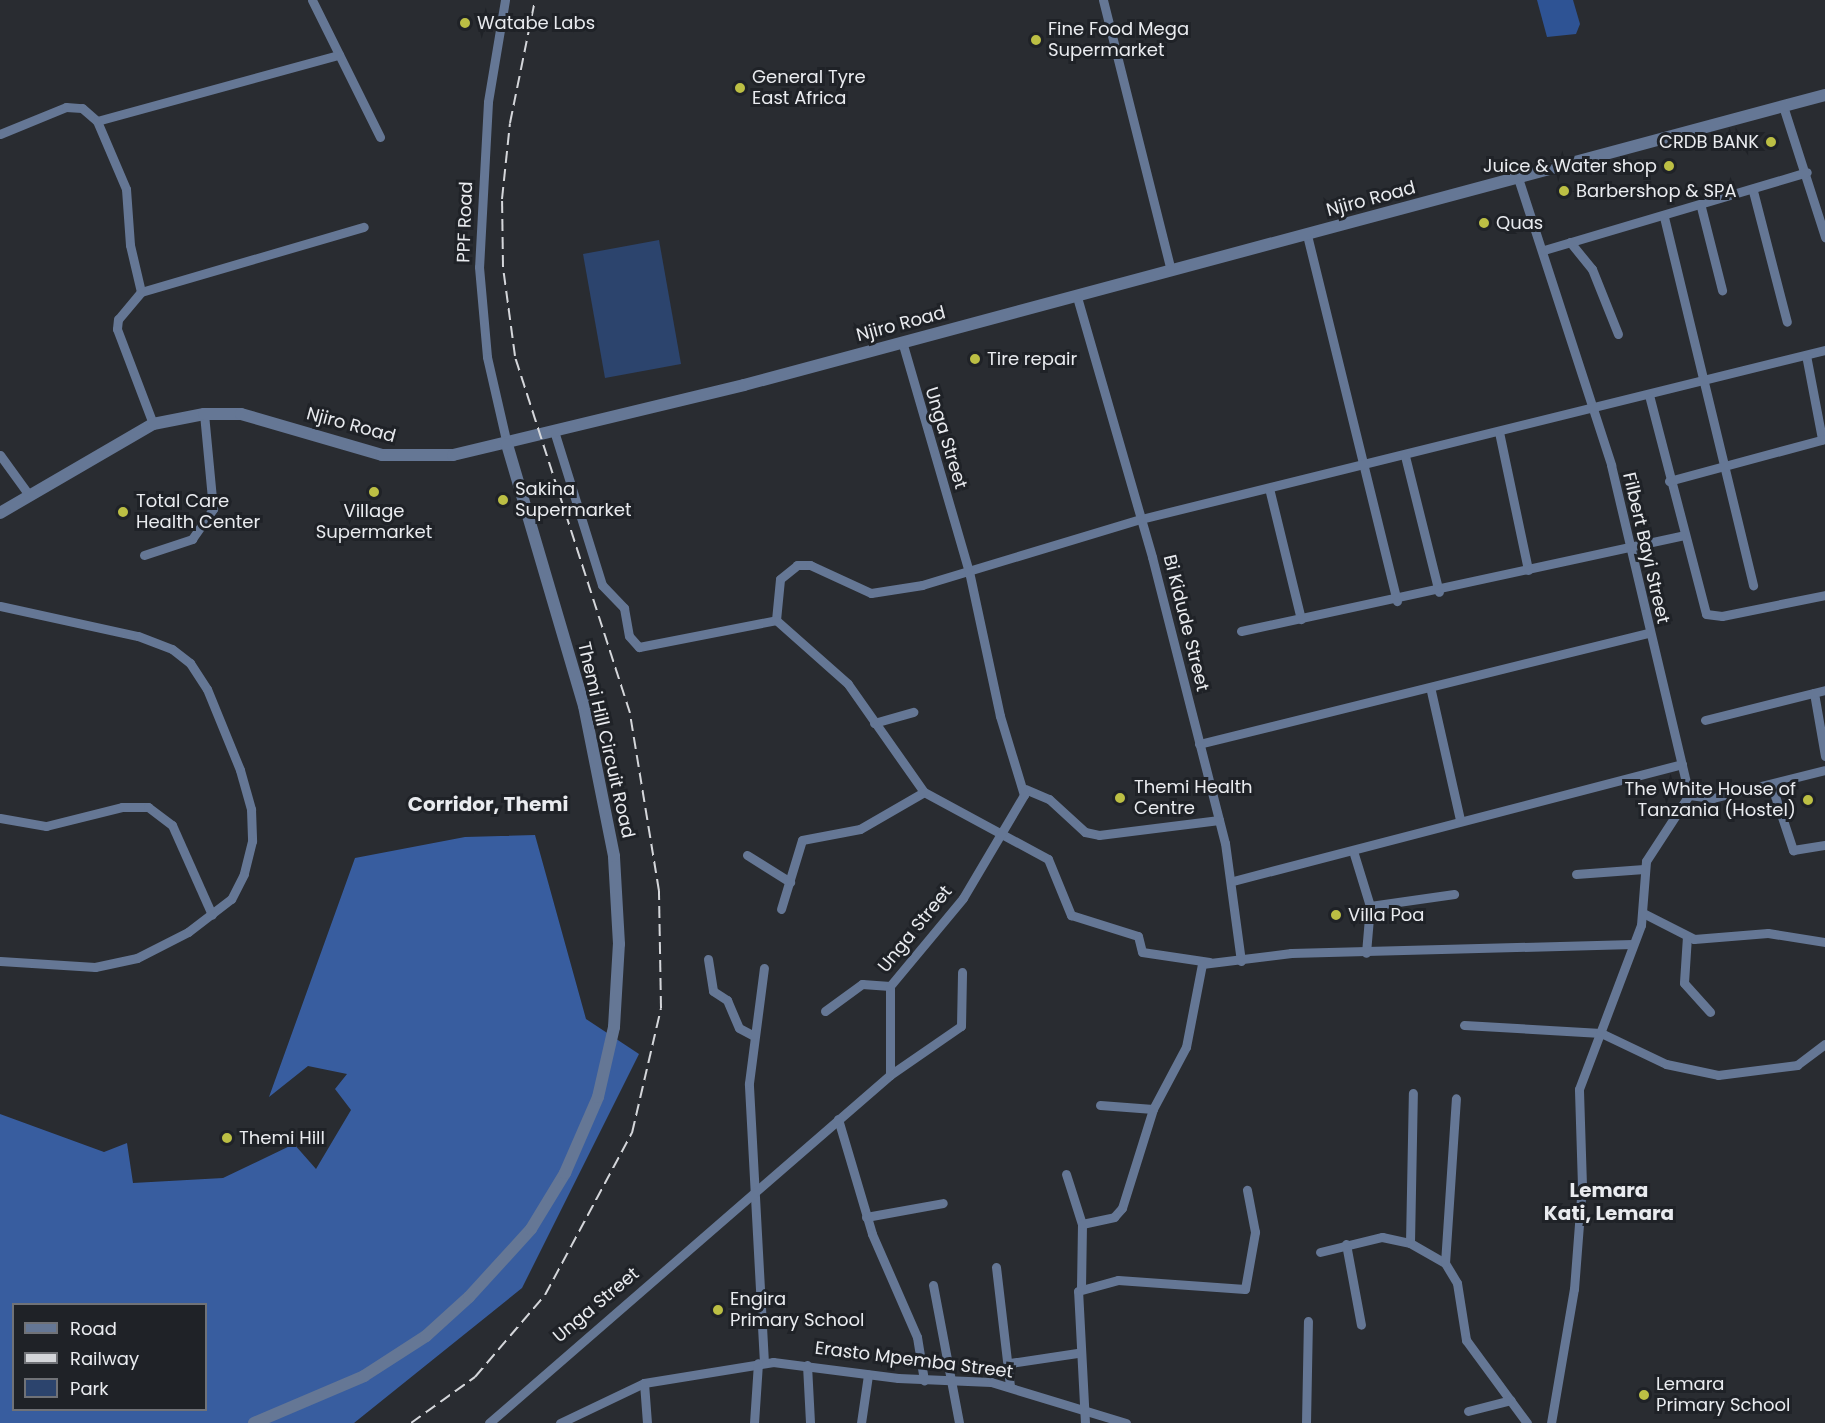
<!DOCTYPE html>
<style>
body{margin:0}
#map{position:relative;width:1825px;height:1423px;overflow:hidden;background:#292c31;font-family:Poppins,sans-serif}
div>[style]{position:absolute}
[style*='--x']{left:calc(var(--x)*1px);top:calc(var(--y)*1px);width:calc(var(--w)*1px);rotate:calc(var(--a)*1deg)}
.green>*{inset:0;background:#2c446d}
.forest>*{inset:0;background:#385d9f}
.water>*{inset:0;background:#2e5394}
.minor>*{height:9px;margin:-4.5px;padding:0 4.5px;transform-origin:4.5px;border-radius:4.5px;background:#657795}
.tertiary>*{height:12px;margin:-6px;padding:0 6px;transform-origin:6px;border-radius:6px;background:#657795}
.rail>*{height:2px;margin-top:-1px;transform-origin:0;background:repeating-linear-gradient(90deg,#d4d6da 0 12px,transparent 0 18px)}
.dots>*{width:16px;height:16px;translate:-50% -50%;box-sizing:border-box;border:3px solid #1f2227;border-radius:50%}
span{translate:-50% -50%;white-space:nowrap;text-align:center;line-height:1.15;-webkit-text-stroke:6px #1f2227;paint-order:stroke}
.poi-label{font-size:18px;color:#e9ebef}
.left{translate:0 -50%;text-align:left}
.right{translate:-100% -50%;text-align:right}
.street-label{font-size:18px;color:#e9ebef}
.neighbourhood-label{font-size:20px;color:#e9ebef;font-weight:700}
.legend{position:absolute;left:12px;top:1303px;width:195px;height:108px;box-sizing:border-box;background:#1f2227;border:2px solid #707277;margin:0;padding:8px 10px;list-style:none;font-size:18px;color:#e9ebef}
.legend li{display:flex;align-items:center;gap:12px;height:30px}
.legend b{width:30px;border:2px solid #707277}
</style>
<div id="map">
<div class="green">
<div style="clip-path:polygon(659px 240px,681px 364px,605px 378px,583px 254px)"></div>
</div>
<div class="forest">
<div style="clip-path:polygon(evenodd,535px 835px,586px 1019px,639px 1054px,522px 1288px,354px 1423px,0 1423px,0 1114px,104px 1152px,127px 1143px,133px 1183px,223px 1178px,294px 1144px,316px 1169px,351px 1110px,335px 1089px,347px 1074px,308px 1066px,269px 1097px,355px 858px,465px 837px,535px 835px,14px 1304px,206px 1304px,206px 1410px,14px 1410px,14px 1304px)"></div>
</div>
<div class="water">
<div style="clip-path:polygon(1537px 0,1573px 0,1580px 24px,1576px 34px,1547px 37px)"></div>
</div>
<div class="minor">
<div style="--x:312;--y:0;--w:153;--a:63.6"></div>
<div style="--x:505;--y:0;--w:103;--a:99.5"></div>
<div style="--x:488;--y:102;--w:165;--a:93.1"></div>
<div style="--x:479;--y:267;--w:90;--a:84.9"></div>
<div style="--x:487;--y:357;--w:89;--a:77.1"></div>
<div style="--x:1103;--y:0;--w:279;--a:75.9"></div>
<div style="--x:1783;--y:106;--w:138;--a:72.2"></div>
<div style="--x:97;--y:121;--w:251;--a:-15.3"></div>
<div style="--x:0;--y:134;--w:71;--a:-22.2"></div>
<div style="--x:66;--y:107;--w:16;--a:4"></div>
<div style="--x:82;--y:108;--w:20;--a:41"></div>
<div style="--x:97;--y:121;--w:74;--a:66.9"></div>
<div style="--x:126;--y:189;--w:56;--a:85.9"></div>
<div style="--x:130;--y:245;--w:48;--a:76.8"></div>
<div style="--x:141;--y:292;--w:35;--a:130"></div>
<div style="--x:118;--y:319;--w:10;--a:96"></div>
<div style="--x:117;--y:329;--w:102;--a:69.2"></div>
<div style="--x:1518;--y:178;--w:302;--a:72"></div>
<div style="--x:1611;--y:465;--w:339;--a:76.7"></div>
<div style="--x:1689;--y:795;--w:24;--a:7"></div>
<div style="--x:1713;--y:798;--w:115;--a:-14"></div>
<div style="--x:1753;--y:191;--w:135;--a:75.5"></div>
<div style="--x:1701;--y:207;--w:86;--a:75.8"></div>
<div style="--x:1664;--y:217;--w:379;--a:76.4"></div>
<div style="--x:1307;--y:235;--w:377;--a:76.2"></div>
<div style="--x:1570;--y:242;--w:35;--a:51"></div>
<div style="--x:1592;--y:269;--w:70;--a:68.2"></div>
<div style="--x:1544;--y:250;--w:274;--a:-16.5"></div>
<div style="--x:141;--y:292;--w:232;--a:-16.3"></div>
<div style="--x:1077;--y:297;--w:271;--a:73.9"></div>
<div style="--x:1152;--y:557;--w:295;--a:75.7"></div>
<div style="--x:1225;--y:843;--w:119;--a:82.3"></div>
<div style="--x:1806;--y:355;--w:86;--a:79.2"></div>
<div style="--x:1649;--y:395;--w:226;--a:75.4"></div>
<div style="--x:1706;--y:614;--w:16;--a:7"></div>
<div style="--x:1722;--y:616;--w:105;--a:-11.5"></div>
<div style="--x:1499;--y:432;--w:141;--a:78.1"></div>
<div style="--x:555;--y:434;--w:158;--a:72.7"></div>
<div style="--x:602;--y:585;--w:32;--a:46"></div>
<div style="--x:624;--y:608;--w:28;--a:80"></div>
<div style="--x:629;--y:636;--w:15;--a:48"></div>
<div style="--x:639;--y:647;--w:140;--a:-11.1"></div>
<div style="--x:776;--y:620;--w:41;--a:-84.4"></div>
<div style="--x:780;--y:579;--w:22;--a:-39"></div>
<div style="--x:797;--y:565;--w:13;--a:0"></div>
<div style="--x:810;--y:565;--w:67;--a:24.7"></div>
<div style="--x:871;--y:593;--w:52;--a:-8.9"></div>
<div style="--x:922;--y:585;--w:229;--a:-16.8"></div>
<div style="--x:1141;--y:519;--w:705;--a:-13.88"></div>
<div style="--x:0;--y:455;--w:49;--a:54.1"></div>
<div style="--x:1405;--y:456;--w:140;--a:76"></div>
<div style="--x:1669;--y:481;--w:162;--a:-15.1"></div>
<div style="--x:1269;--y:488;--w:135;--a:76.3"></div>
<div style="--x:144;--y:555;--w:51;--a:-18.4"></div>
<div style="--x:192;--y:539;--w:37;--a:-55"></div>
<div style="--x:213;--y:509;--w:95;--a:-95.4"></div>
<div style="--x:0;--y:606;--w:141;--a:12.3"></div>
<div style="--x:138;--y:636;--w:36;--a:21"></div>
<div style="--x:172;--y:649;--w:23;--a:38"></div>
<div style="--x:190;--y:663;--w:31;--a:57"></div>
<div style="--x:207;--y:689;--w:87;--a:67.8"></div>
<div style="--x:240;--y:770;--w:41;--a:74.2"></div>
<div style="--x:251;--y:809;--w:32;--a:88"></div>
<div style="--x:252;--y:841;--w:34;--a:104"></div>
<div style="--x:244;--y:874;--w:28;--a:117"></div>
<div style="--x:231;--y:899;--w:54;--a:142.5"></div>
<div style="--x:188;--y:932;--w:57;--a:153"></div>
<div style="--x:137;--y:958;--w:43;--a:167.9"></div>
<div style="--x:95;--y:967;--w:95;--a:-176.4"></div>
<div style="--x:776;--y:620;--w:96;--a:41.6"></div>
<div style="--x:848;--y:684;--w:132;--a:54.9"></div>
<div style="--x:924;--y:792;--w:141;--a:28.4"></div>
<div style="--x:1048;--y:859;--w:61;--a:67.7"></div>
<div style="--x:1071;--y:915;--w:70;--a:17.4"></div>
<div style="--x:1138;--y:936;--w:16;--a:76"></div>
<div style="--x:1142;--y:952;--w:68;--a:8.5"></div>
<div style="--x:1241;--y:631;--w:451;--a:-12.2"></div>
<div style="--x:1431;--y:691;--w:132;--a:77.3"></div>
<div style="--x:1814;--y:693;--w:64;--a:80.1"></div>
<div style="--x:1705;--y:720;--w:124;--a:-14"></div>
<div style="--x:874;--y:723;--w:41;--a:-15.8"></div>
<div style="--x:1199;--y:744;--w:463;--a:-13.9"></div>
<div style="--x:1771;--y:784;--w:70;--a:71.6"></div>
<div style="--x:1793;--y:850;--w:32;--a:-9"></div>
<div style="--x:1025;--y:789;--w:26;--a:23"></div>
<div style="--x:1049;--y:799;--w:49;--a:42.5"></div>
<div style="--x:1085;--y:832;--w:14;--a:12"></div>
<div style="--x:1099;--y:835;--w:121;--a:-7.1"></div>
<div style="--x:0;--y:818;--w:47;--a:9.9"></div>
<div style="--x:46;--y:826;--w:78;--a:-14"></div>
<div style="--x:122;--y:807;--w:26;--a:0"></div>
<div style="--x:148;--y:807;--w:30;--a:37"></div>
<div style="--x:172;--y:825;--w:98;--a:66"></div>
<div style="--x:1354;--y:854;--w:54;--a:72.9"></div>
<div style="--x:1370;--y:906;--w:47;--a:94.9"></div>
<div style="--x:747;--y:855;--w:51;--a:32.1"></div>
<div style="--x:1576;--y:874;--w:68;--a:-4.2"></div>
<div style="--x:1233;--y:881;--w:464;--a:-14.6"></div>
<div style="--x:1370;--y:906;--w:85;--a:-8.1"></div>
<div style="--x:781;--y:909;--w:72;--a:-73.1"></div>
<div style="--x:802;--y:840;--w:59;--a:-10.7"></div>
<div style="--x:860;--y:829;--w:74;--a:-30"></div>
<div style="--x:1643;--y:913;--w:57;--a:27"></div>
<div style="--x:1694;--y:939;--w:74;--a:-4.6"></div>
<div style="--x:1768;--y:933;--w:58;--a:9"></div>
<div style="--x:1687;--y:936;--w:47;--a:93.7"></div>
<div style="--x:1684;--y:983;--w:39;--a:48"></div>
<div style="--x:708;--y:959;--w:32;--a:81"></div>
<div style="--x:713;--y:991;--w:17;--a:33"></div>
<div style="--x:727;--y:1000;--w:30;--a:67"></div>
<div style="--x:739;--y:1028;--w:15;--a:28"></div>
<div style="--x:825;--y:1011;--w:46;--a:-36.1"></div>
<div style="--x:862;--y:984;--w:28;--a:4"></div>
<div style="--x:1464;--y:1025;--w:137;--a:3.3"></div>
<div style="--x:1601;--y:1033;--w:72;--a:25.5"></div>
<div style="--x:1666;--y:1064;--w:53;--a:11.9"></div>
<div style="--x:1718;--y:1075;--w:80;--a:-7.2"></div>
<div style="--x:1797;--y:1065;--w:35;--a:-37"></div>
<div style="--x:890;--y:1075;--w:86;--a:-34.6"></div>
<div style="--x:961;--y:1026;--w:54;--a:-88.9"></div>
<div style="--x:1100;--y:1105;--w:53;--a:4.3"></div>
<div style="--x:838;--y:1119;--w:120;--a:73.5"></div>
<div style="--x:872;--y:1234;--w:112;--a:66.4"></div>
<div style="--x:917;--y:1337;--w:44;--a:80.8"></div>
<div style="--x:1066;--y:1174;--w:52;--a:72.3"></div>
<div style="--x:1082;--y:1224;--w:63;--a:90.9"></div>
<div style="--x:866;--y:1217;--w:78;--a:-10.3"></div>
<div style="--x:1082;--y:1224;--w:33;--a:-12"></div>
<div style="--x:1114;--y:1217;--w:12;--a:-48"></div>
<div style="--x:1122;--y:1208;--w:104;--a:-72.6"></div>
<div style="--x:1153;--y:1109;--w:70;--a:-62"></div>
<div style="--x:1186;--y:1047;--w:85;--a:-79.1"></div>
<div style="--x:1202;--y:964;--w:90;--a:-7"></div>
<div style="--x:1291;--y:953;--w:342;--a:-1.5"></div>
<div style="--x:1410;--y:1243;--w:150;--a:-88.9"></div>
<div style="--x:1346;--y:1244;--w:82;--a:79.5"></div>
<div style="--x:1320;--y:1252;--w:64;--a:-13.6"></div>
<div style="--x:1382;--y:1237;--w:29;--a:12"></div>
<div style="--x:1410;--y:1243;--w:40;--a:29.7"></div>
<div style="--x:1445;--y:1263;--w:23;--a:59"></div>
<div style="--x:1457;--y:1283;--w:58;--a:81"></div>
<div style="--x:1466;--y:1340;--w:103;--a:53.7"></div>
<div style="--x:1445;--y:1263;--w:165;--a:-86.2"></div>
<div style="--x:996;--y:1267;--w:120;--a:83.3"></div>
<div style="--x:933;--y:1285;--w:140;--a:79.3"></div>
<div style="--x:764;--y:1363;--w:280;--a:-93.1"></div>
<div style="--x:749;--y:1083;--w:116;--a:-82.6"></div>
<div style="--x:1010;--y:1363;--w:68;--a:-8.5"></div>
<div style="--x:807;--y:1365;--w:58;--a:87"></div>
<div style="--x:644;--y:1383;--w:40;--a:85.7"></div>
<div style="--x:1468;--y:1411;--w:44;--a:-14.3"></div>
<div style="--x:489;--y:1423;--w:531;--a:-40.95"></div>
<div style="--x:890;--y:1075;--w:89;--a:-90"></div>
<div style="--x:890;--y:986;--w:114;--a:-50.3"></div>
<div style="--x:963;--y:898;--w:120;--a:-59.4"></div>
<div style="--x:1024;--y:795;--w:83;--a:-106.9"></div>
<div style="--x:1000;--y:716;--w:147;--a:-102.1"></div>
<div style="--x:969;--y:572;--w:240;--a:-106.2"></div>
<div style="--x:560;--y:1423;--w:93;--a:-25.5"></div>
<div style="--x:644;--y:1383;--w:131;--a:-9.2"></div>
<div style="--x:773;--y:1362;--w:126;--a:7.3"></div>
<div style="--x:898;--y:1378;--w:93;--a:2.5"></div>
<div style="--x:991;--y:1382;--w:141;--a:16.9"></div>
<div style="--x:754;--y:1423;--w:60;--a:-86.2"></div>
<div style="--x:861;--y:1423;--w:49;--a:-81.7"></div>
<div style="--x:1085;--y:1423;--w:132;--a:-93"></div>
<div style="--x:1078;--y:1291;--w:41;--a:-15.4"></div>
<div style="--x:1118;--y:1280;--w:127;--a:4.1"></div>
<div style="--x:1245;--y:1289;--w:58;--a:-80"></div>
<div style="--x:1255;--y:1232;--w:43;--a:-100.8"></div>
<div style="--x:1306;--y:1423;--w:102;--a:-88.9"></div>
<div style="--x:1551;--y:1423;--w:136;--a:-80.3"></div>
<div style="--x:1574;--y:1289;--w:103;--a:-85.6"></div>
<div style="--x:1582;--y:1186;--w:97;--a:-91.8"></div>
<div style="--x:1579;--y:1089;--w:175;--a:-69.3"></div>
<div style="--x:1641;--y:925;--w:64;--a:-85.5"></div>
<div style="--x:1646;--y:861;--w:79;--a:-56.9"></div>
</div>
<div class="tertiary">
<div style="--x:0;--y:513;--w:177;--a:-30.2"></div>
<div style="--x:153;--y:424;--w:52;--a:-11.1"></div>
<div style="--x:204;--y:414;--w:37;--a:0"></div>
<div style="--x:241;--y:414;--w:147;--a:16.2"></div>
<div style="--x:382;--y:455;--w:71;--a:0"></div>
<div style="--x:453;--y:455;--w:299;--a:-13.5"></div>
<div style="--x:744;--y:385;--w:1119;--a:-15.02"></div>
<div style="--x:254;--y:1423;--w:120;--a:-23.1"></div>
<div style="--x:364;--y:1376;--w:74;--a:-32.8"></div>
<div style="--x:426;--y:1336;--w:58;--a:-42.2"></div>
<div style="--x:469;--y:1297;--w:92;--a:-47.6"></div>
<div style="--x:531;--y:1229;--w:66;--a:-58.7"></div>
<div style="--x:565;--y:1173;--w:83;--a:-66.5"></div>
<div style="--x:598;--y:1097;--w:72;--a:-77.1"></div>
<div style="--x:614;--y:1027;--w:83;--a:-86.6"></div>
<div style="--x:619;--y:944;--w:88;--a:-93.3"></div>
<div style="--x:614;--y:856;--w:153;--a:-101.3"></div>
<div style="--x:584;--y:706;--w:273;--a:-106.4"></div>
</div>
<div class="rail">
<div style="--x:411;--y:1423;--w:79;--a:-35.7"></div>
<div style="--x:475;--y:1377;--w:108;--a:-49.5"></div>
<div style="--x:545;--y:1295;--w:184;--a:-61.8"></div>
<div style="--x:632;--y:1133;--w:128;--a:-76.9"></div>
<div style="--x:661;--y:1008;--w:117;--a:-91"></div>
<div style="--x:659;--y:891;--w:180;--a:-99.3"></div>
<div style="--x:630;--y:713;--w:375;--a:-107.9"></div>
<div style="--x:515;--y:356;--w:90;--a:-97.7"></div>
<div style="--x:503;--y:267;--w:68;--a:-90.8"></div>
<div style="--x:502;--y:199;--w:76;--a:-84"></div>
<div style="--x:510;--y:123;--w:126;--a:-78.5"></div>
</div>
<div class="dots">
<div style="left:465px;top:23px;background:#bcbf44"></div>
<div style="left:1036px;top:40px;background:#bcbf44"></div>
<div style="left:740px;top:88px;background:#bcbf44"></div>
<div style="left:1771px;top:142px;background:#bcbf44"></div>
<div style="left:1669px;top:166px;background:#bcbf44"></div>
<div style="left:1564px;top:191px;background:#bcbf44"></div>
<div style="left:1484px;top:223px;background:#bcbf44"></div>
<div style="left:975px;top:359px;background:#bcbf44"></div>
<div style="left:374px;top:492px;background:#bcbf44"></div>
<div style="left:503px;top:500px;background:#bcbf44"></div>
<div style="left:123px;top:512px;background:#bcbf44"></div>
<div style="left:1120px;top:798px;background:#bcbf44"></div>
<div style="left:1808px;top:800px;background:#bcbf44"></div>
<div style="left:1336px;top:915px;background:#bcbf44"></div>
<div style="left:227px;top:1138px;background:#bcbf44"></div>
<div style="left:718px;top:1310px;background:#bcbf44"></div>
<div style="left:1644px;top:1395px;background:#bcbf44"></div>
</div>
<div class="poi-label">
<span class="left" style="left:477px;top:23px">Watabe Labs</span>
<span class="left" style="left:1048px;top:40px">Fine Food Mega<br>Supermarket</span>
<span class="left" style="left:752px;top:88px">General Tyre<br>East Africa</span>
<span class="right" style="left:1759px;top:142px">CRDB BANK</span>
<span class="right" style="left:1657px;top:166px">Juice &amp; Water shop</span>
<span class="left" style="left:1576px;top:191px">Barbershop &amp; SPA</span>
<span class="left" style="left:1496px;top:223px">Quas</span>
<span class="left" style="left:987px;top:359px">Tire repair</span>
<span class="left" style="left:515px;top:500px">Sakina<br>Supermarket</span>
<span class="left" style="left:136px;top:512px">Total Care<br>Health Center</span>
<span style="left:374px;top:522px">Village<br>Supermarket</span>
<span class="left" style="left:1134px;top:798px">Themi Health<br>Centre</span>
<span class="right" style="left:1796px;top:800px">The White House of<br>Tanzania (Hostel)</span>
<span class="left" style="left:1348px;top:915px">Villa Poa</span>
<span class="left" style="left:239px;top:1138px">Themi Hill</span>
<span class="left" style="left:730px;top:1310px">Engira<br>Primary School</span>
<span class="left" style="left:1656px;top:1395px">Lemara<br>Primary School</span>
</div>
<div class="street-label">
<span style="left:1371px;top:199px;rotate:-15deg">Njiro Road</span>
<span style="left:465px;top:222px;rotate:-88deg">PPF Road</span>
<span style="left:901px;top:324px;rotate:-15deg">Njiro Road</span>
<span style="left:351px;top:425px;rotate:15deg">Njiro Road</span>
<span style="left:946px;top:438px;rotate:73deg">Unga Street</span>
<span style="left:1646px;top:548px;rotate:77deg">Filbert Bayi Street</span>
<span style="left:1186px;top:623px;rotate:76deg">Bi Kidude Street</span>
<span style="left:606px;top:740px;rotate:77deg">Themi Hill Circuit Road</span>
<span style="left:915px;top:929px;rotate:-51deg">Unga Street</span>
<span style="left:596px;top:1305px;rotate:-40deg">Unga Street</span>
<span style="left:914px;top:1360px;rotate:7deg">Erasto Mpemba Street</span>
</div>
<div class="neighbourhood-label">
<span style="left:488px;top:804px">Corridor, Themi</span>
<span style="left:1609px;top:1202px">Lemara<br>Kati, Lemara</span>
</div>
<ul class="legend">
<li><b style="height:8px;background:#657795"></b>Road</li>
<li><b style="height:8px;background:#d4d6da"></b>Railway</li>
<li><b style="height:16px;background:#2c446d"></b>Park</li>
</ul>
</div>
